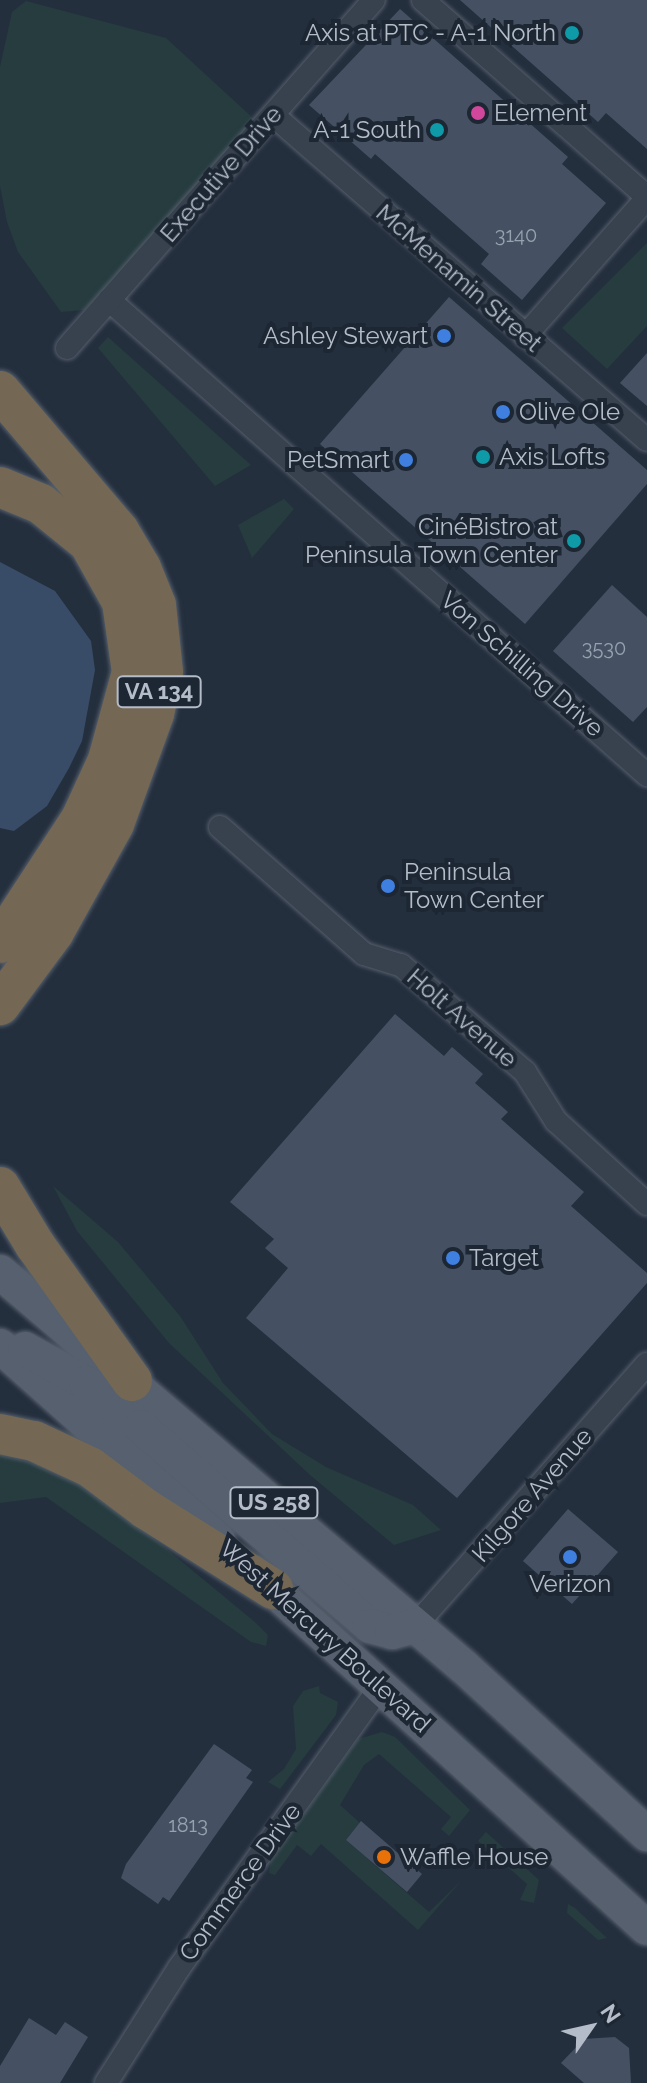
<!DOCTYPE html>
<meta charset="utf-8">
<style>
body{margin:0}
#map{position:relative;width:647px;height:2083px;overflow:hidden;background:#242f3e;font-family:Raleway,sans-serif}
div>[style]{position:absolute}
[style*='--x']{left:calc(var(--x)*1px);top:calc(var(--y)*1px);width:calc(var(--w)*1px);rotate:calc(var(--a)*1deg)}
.green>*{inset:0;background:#263c3f}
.water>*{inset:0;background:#394c67}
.building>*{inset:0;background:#455162}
.roads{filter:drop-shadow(0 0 2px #565f6c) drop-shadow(0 0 2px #565f6c)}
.street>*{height:22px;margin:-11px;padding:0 11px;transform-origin:11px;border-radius:11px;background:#38414e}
.primary>*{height:34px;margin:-17px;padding:0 17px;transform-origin:17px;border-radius:17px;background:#56606e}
.highway>*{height:40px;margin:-20px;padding:0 20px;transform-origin:20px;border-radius:20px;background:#746855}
.dots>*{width:22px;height:22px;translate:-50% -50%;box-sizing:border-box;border:4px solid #1d2633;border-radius:50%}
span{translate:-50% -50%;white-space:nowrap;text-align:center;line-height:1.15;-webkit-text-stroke:8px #1d2633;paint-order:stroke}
.number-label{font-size:20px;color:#98a1af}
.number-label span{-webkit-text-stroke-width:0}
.shield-label span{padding:2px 6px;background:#1d2633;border:2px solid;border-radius:6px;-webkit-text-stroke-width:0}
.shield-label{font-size:22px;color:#b4bcc9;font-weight:700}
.poi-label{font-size:24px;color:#b4bcc9}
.right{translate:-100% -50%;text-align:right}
.left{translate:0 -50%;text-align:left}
.street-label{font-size:24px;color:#b4bcc9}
.north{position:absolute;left:551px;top:1987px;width:80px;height:80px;-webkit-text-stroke:6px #1d2633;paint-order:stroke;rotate:56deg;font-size:22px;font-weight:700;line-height:32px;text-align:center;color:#b4bcc9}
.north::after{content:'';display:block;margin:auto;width:28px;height:36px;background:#b4bcc9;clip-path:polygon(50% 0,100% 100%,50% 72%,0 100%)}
</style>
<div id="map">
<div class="green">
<div style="clip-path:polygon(26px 1px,166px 38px,254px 119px,85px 310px,61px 312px,18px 252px,7px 222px,0 186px,0 67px,12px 12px)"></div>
<div style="clip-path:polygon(647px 243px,647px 326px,607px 369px,562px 328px)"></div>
<div style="clip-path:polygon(108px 337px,251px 465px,215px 486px,98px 348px)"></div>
<div style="clip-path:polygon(284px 499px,294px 509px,252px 558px,238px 525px)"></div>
<div style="clip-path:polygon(53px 1186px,118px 1242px,180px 1316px,223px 1383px,272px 1434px,326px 1467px,413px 1505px,441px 1530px,394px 1545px,310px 1475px,169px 1343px,77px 1231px)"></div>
<div style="clip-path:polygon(0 1454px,55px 1469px,111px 1503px,256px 1623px,268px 1635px,266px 1646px,251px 1642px,46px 1497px,0 1503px)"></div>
<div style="clip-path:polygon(319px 1686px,320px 1693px,338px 1702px,336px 1715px,280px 1789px,268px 1782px,284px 1769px,296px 1749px,293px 1706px,303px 1691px)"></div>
<div style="clip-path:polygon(382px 1732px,395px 1737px,470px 1810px,449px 1836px,441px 1829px,451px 1817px,379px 1754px,364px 1765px,340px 1805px,360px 1823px,346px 1840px,429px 1912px,462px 1880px,418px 1930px,321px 1844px,311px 1856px,297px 1845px,275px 1875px,269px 1873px,271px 1860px,358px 1739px)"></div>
<div style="clip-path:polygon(486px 1832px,539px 1880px,534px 1903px,520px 1900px,527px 1884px,478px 1841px)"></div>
<div style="clip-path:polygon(568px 1904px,575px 1908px,607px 1938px,598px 1940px,567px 1913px)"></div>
</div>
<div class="water">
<div style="clip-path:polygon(0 562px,55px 591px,91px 641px,95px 670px,82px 741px,69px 768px,47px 806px,14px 831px,0 828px)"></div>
</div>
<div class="building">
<div style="clip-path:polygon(460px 0,647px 0,647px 149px,606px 113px,598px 122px)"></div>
<div style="clip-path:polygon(400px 9px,568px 157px,562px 164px,606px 203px,522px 300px,481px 264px,489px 254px,375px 154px,371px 159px,309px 105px)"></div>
<div style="clip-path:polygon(449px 297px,647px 470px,647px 484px,525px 624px,320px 444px)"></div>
<div style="clip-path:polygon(647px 353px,647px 406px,620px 383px)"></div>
<div style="clip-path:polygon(612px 585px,647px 617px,647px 707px,633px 722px,553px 651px)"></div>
<div style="clip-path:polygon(395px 1014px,444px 1056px,452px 1047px,483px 1074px,475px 1083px,508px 1112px,501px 1119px,584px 1192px,571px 1206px,647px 1273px,647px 1283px,457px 1498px,246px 1318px,288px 1268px,265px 1248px,274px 1239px,230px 1202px)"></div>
<div style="clip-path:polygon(568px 1509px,618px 1552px,572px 1604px,523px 1561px)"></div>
<div style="clip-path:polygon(214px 1744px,252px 1770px,246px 1778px,253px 1782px,169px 1901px,163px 1897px,158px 1904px,121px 1878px,126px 1864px)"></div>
<div style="clip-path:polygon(361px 1821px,422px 1874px,407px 1892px,346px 1840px)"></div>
<div style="clip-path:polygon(29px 2018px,56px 2035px,65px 2022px,88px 2037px,60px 2083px,0 2083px,0 2066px)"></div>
<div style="clip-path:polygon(615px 2037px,629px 2048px,631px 2083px,584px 2083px,561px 2063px,584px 2039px)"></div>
</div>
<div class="roads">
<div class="street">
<div style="--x:423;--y:0;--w:298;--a:41.3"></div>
<div style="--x:273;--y:115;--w:495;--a:41"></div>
<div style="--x:109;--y:300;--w:718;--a:41.44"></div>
<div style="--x:525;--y:336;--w:184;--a:-48.5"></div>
<div style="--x:67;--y:348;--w:464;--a:-48.6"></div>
<div style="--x:220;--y:827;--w:192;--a:41.4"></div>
<div style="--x:364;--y:954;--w:39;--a:17"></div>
<div style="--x:401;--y:965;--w:164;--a:40.8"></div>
<div style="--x:525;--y:1072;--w:58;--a:57.7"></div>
<div style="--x:556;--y:1121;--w:123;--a:42.4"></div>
<div style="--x:415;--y:1626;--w:350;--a:-48.5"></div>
<div style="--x:106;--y:2083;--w:136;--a:-57.6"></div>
<div style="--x:179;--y:1968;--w:347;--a:-54.4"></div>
</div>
<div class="primary">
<div style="--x:0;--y:1272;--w:609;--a:40.41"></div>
<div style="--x:464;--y:1667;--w:248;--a:42.4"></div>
<div style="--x:0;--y:1346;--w:292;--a:41.7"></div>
<div style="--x:25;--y:1349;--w:70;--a:29.1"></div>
<div style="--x:86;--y:1383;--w:70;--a:38.7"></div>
<div style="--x:141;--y:1427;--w:303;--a:41"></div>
<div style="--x:370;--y:1626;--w:23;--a:15"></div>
<div style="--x:392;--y:1632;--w:24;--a:-15"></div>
<div style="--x:254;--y:1572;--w:530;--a:42.17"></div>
</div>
<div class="highway">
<div style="--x:0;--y:391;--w:184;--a:49.6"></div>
<div style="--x:119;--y:531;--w:43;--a:59.3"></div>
<div style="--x:141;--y:568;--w:40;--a:68"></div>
<div style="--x:156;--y:605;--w:67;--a:84"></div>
<div style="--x:163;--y:672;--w:43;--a:102.1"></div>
<div style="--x:154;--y:714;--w:117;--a:110"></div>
<div style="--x:114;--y:824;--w:124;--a:119.1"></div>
<div style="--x:54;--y:932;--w:91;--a:126.5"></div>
<div style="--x:0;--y:487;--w:44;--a:22.5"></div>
<div style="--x:41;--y:504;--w:62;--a:39.1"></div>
<div style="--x:89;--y:543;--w:68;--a:60.8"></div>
<div style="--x:122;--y:602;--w:71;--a:81.9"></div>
<div style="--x:132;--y:672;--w:91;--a:105.3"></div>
<div style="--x:108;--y:760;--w:65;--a:114.6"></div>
<div style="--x:81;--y:819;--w:148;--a:123.2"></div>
<div style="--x:0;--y:1187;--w:68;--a:58.9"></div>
<div style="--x:35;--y:1245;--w:167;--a:54.5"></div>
<div style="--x:0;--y:1434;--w:35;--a:12"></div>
<div style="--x:34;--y:1441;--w:62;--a:24.9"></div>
<div style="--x:90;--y:1467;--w:70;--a:36.9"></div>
<div style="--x:146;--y:1509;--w:150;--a:32.2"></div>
</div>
</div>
<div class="dots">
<div style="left:572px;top:33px;background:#0f9aa8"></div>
<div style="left:478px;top:113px;background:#d1479c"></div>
<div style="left:437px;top:130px;background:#0f9aa8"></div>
<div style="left:444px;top:336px;background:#3f7fe0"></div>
<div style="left:503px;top:412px;background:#3f7fe0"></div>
<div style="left:483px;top:457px;background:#0f9aa8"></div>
<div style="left:406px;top:460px;background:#3f7fe0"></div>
<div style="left:574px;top:541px;background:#0f9aa8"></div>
<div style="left:388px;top:886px;background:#3f7fe0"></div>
<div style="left:453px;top:1258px;background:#3f7fe0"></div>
<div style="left:570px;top:1557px;background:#3f7fe0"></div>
<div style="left:384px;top:1857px;background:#e8710a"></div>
</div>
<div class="number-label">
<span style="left:516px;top:235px">3140</span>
<span style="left:604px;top:648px">3530</span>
<span style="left:188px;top:1825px">1813</span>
</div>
<div class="shield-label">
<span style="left:159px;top:692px">VA 134</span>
<span style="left:274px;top:1503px">US 258</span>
</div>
<div class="poi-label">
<span class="right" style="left:556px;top:33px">Axis at PTC - A-1 North</span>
<span class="left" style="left:494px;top:113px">Element</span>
<span class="right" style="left:421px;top:130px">A-1 South</span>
<span class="right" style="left:428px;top:336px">Ashley Stewart</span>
<span class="left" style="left:519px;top:412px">Olive Ole</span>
<span class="left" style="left:499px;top:457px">Axis Lofts</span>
<span class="right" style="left:390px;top:460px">PetSmart</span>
<span class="right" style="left:558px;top:541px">CinéBistro at<br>Peninsula Town Center</span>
<span class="left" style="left:404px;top:886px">Peninsula<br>Town Center</span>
<span class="left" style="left:469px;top:1258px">Target</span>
<span style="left:570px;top:1584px">Verizon</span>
<span class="left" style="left:400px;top:1857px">Waffle House</span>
</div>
<div class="street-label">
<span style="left:221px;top:174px;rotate:-49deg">Executive Drive</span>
<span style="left:459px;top:278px;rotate:41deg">McMenamin Street</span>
<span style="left:522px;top:664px;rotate:41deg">Von Schilling Drive</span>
<span style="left:462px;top:1018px;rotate:41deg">Holt Avenue</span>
<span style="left:532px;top:1495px;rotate:-49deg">Kilgore Avenue</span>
<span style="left:325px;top:1636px;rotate:42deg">West Mercury Boulevard</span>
<span style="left:240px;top:1882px;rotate:-54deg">Commerce Drive</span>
</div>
<div class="north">N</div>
</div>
